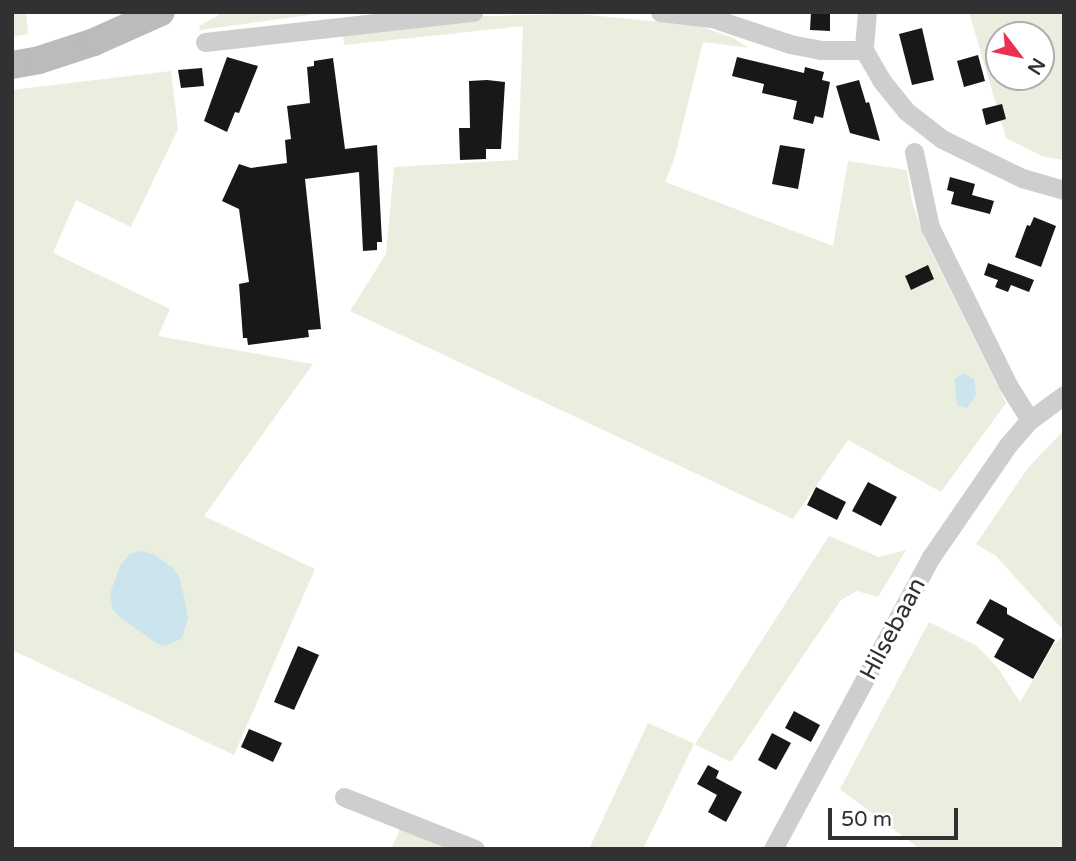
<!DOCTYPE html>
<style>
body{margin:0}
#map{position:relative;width:1076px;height:861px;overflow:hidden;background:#fff;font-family:"Varela Round",sans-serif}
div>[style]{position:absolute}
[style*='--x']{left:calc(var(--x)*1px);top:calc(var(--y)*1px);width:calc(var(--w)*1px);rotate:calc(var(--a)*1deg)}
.green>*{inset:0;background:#e9eedf}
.water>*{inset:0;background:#cce4ee}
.building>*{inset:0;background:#181818}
.street>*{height:19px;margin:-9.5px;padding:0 9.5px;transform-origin:9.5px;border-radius:9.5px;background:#cecece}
.secondary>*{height:28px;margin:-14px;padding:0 14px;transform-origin:14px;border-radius:14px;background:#bbb}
span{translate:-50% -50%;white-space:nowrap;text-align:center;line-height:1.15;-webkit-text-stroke:7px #fff;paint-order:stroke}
.street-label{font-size:24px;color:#313131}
.frame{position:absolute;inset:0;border:14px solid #313131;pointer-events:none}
.north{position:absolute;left:985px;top:21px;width:70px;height:70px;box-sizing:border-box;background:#fff;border:2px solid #adadad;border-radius:50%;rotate:122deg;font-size:19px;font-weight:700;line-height:28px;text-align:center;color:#313131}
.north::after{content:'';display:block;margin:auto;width:24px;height:32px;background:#ea3150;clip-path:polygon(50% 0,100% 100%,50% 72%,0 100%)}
.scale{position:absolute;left:828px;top:808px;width:130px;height:32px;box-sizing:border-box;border:4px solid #313131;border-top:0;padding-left:9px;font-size:21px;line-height:24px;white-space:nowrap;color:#313131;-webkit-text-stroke:5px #fff;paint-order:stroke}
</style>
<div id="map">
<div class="green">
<div style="clip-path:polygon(12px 12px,26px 12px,28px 34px,12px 37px)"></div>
<div style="clip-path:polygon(224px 12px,331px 12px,200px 30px,199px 26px)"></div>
<div style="clip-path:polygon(evenodd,969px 12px,1064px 12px,1064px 160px,1044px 157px,1006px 138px,969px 12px,999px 35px,1041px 35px,1041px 77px,999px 77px,999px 35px)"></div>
<div style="clip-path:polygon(580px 14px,700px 26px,733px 38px,749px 48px,703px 42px,674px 160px,665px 182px,833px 246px,848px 161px,907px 170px,912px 202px,924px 237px,1006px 403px,941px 492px,848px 440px,793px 519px,350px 311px,386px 254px,394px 167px,518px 160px,523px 26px,344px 45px,343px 33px,484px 16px)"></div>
<div style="clip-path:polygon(evenodd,171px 71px,178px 129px,131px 227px,76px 200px,53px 253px,170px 309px,158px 336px,313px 364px,204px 516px,315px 569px,234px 755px,12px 650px,12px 90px,171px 71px,153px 554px,171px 566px,112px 608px,110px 593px,120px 565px,153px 554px)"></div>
<div style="clip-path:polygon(1064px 430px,1064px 631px,996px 556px,976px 544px,1028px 468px)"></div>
<div style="clip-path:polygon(829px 536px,879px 557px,906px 550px,878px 597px,857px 591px,841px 600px,731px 762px,694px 744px,643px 849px,589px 849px,648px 723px,695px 744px)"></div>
<div style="clip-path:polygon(929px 622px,977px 646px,998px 668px,1020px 702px,1055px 643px,1064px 636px,1064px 849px,920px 849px,840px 789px)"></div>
<div style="clip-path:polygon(401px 827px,456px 849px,391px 849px)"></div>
</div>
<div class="water">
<div style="clip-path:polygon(963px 373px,974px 379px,976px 395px,967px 408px,957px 405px,955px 379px)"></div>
<div style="clip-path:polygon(141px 551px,153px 554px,171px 566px,179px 576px,184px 597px,188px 618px,182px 638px,165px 646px,158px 644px,119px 617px,112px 608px,110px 593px,120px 565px,130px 554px)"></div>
</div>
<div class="building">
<div style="clip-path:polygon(811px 12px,830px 12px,830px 31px,810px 30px)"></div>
<div style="clip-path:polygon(922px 28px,934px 80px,912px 85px,899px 34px)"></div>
<div style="clip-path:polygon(978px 55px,985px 81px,964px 87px,957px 61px)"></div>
<div style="clip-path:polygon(227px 57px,258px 66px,239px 113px,235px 112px,227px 132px,204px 121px)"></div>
<div style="clip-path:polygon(737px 57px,804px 73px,805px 67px,824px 72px,822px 80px,830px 82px,823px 118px,815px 116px,813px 124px,793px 119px,797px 101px,762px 93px,764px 84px,732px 76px)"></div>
<div style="clip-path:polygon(333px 58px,345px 149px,377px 145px,382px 242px,377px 242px,377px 250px,363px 251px,359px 172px,305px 179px,321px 329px,308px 330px,309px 337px,248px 345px,247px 338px,243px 338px,239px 284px,249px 282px,239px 209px,222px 201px,239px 164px,251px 168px,287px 163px,285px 140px,291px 139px,287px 106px,310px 103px,307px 67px,314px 66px,314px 61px)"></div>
<div style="clip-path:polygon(202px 68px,204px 86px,181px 88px,178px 70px)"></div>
<div style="clip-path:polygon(487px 80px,505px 82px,501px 149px,486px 149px,486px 159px,460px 160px,459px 128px,470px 128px,469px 81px)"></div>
<div style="clip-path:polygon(859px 80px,866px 103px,869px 102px,880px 141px,850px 133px,836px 86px)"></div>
<div style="clip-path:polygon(1002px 104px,1006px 119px,986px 125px,982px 109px)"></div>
<div style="clip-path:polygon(780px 145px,805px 149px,798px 189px,772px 184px)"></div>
<div style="clip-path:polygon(950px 177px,975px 184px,972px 195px,994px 201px,990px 214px,951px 204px,954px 192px,947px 190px)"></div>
<div style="clip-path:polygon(1034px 217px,1056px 226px,1041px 267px,1015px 257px,1027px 225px,1030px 226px)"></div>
<div style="clip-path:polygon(988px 263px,1034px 280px,1029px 292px,1011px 285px,1008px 292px,995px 287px,998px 280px,984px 275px)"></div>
<div style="clip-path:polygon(928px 265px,934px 279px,911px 290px,905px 276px)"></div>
<div style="clip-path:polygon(868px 482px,897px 497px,881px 526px,852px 511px)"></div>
<div style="clip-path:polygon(816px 487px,846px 502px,837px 520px,807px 505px)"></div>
<div style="clip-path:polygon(990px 599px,1007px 608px,1007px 614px,1055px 640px,1033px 679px,994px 657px,1004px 639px,976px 623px)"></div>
<div style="clip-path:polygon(298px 646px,319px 655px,294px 710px,274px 702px)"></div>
<div style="clip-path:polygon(794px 711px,820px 725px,811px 742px,785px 728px)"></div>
<div style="clip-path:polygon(249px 729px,282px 743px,273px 762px,241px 747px)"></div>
<div style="clip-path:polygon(772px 733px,791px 743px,776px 770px,758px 760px)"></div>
<div style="clip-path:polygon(708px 765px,719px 771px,716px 778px,742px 792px,726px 822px,708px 812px,717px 795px,697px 784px)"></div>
</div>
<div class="street">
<div style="--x:660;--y:12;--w:52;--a:6.6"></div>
<div style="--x:712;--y:18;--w:82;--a:18.4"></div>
<div style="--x:790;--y:44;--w:31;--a:11"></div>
<div style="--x:820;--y:50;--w:44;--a:0"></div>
<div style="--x:867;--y:12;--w:38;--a:95"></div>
<div style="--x:864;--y:50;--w:34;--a:60"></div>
<div style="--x:881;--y:80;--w:40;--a:51"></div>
<div style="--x:906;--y:111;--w:46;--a:37.9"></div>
<div style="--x:942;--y:139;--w:89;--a:26"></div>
<div style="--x:1022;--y:178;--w:44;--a:15.9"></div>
<div style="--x:205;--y:42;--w:270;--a:-6.4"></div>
<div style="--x:914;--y:152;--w:77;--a:78"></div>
<div style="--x:930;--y:227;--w:176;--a:63.7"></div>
<div style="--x:1008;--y:385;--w:41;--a:57.8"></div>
<div style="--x:344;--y:797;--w:141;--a:21.7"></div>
<div style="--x:773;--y:849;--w:332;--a:-61.6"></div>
<div style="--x:931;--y:557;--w:136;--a:-55.5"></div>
<div style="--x:1008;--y:445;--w:33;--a:-49"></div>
<div style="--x:1030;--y:420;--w:42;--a:-36.3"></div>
</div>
<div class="secondary">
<div style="--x:12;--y:65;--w:27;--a:-10"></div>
<div style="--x:39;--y:60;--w:58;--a:-18.1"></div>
<div style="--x:94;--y:42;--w:73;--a:-24.1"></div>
</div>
<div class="street-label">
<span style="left:893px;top:629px;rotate:-62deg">Hilsebaan</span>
</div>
<div class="frame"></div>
<div class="north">N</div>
<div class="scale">50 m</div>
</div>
